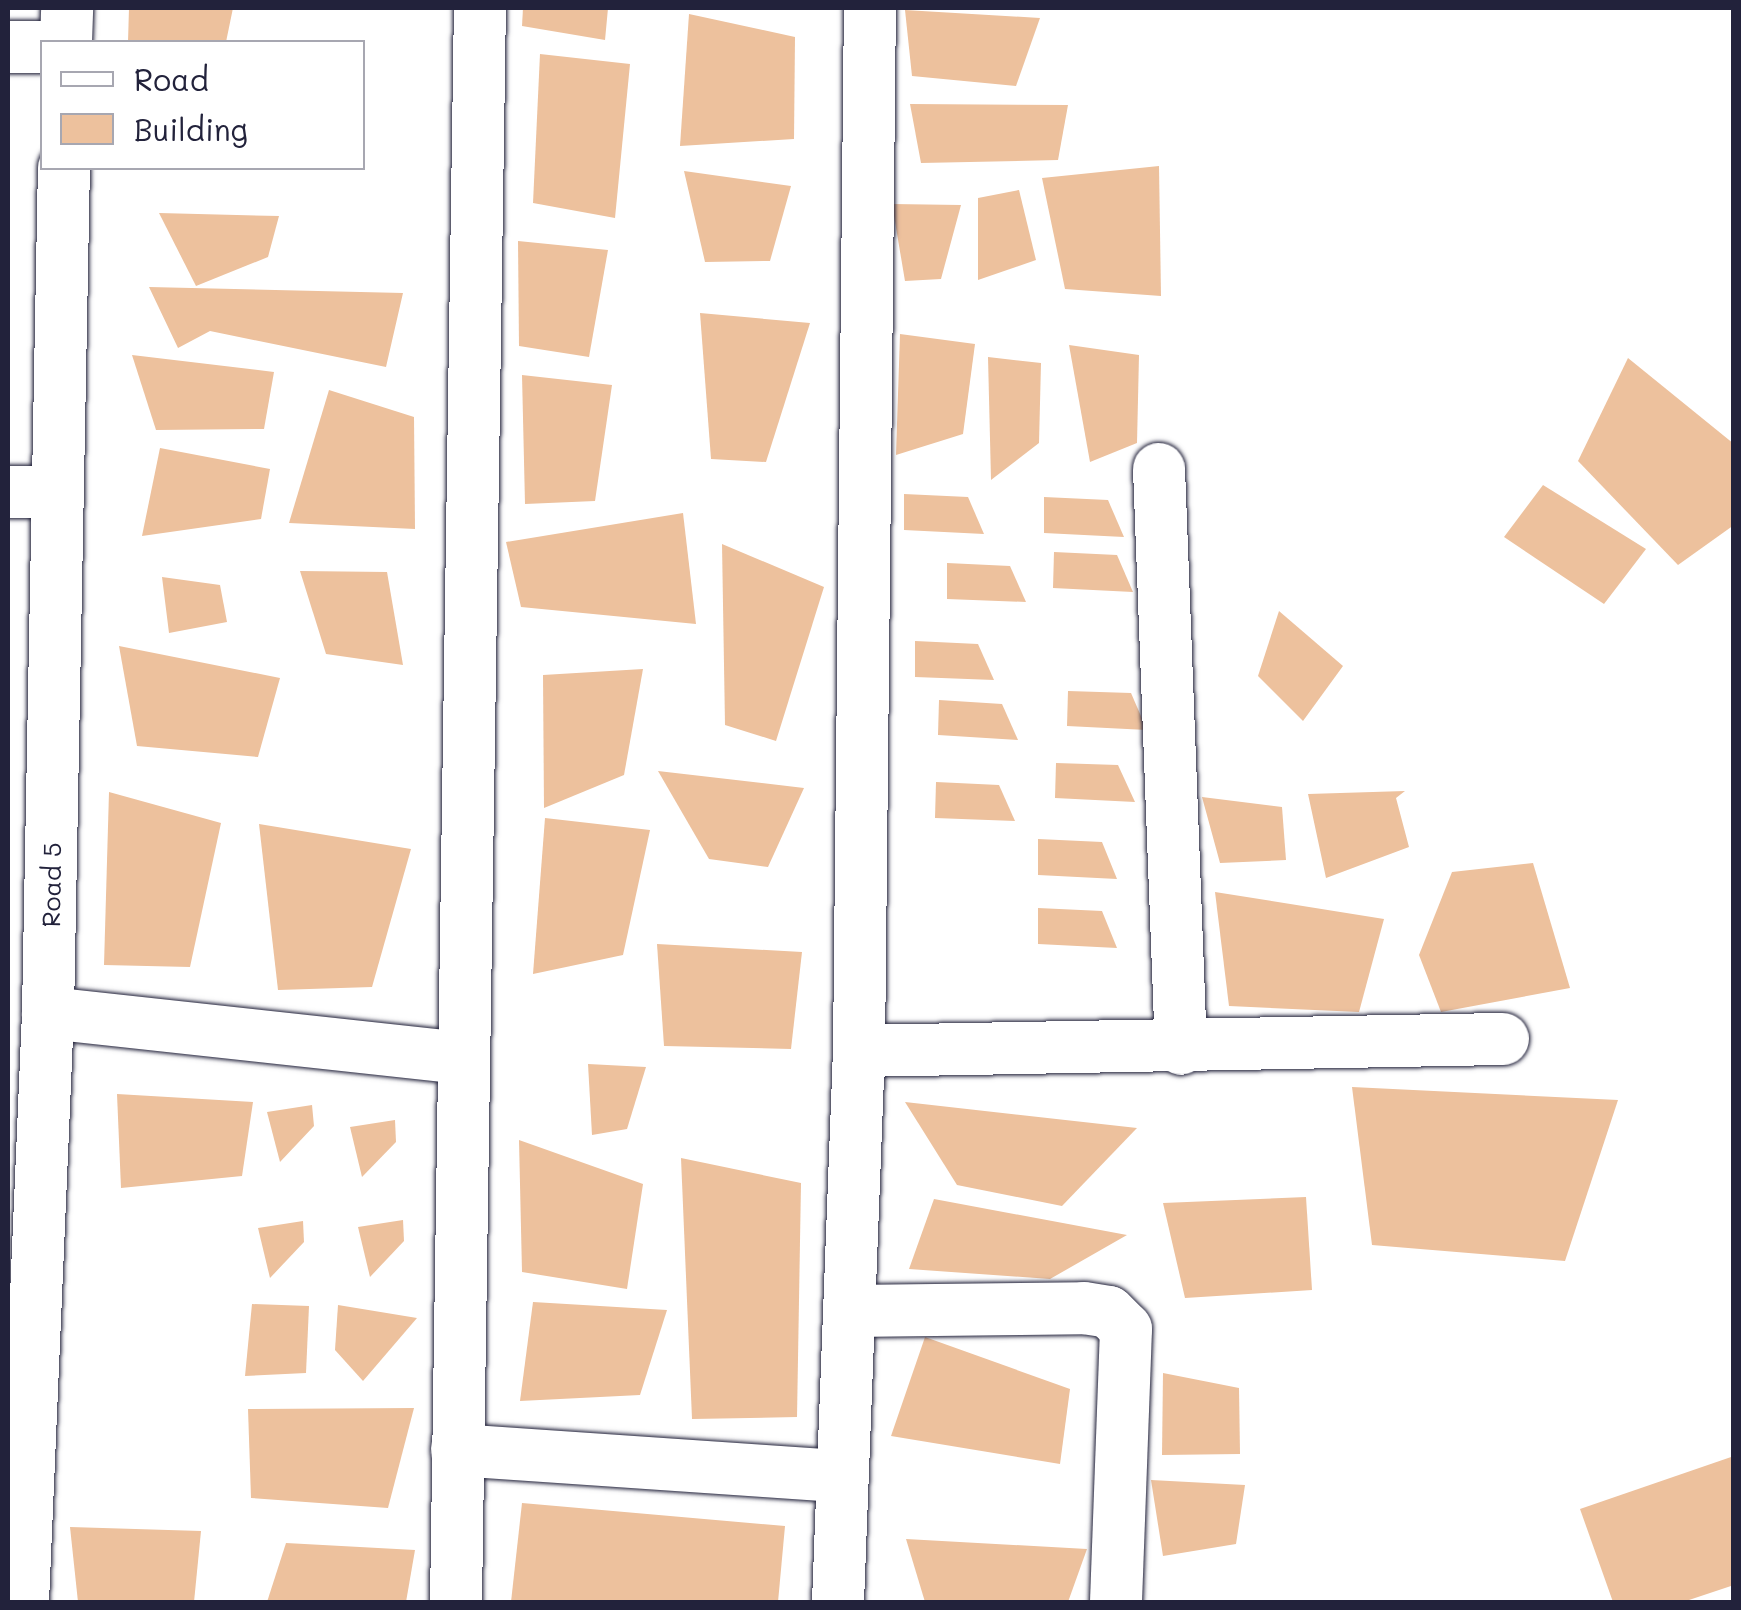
<!DOCTYPE html>
<style>
body{margin:0}
#map{position:relative;width:1741px;height:1610px;overflow:hidden;background:#fff;font-family:Mali,sans-serif}
div>[style]{position:absolute}
[style*='--x']{left:calc(var(--x)*1px);top:calc(var(--y)*1px);width:calc(var(--w)*1px);rotate:calc(var(--a)*1deg)}
.building>*{inset:0;background:#edc19d}
.roads{filter:drop-shadow(0 0 2px #22223b) drop-shadow(0 0 2px #22223b)}
.minor>*{height:52px;margin:-26px;padding:0 26px;transform-origin:26px;border-radius:26px;background:#fff}
span{translate:-50% -50%;white-space:nowrap;text-align:center;line-height:1.15;-webkit-text-stroke:10px #fff;paint-order:stroke}
.street-label{font-size:25px;color:#22223b}
.frame{position:absolute;inset:0;border:10px solid #22223b;pointer-events:none}
.legend{position:absolute;left:40px;top:40px;width:325px;height:130px;box-sizing:border-box;background:#fff;border:2px solid #a7a7b1;margin:0;padding:12px 18px;list-style:none;font-size:30px;color:#22223b}
.legend li{display:flex;align-items:center;gap:20px;height:50px}
.legend b{width:50px;border:2px solid #a7a7b1}
</style>
<div id="map">
<div class="building">
<div style="clip-path:polygon(129px 8px,233px 8px,226px 42px,128px 42px)"></div>
<div style="clip-path:polygon(523px 8px,608px 8px,605px 40px,522px 26px)"></div>
<div style="clip-path:polygon(905px 10px,1040px 18px,1016px 86px,912px 76px)"></div>
<div style="clip-path:polygon(689px 14px,795px 37px,794px 139px,680px 146px)"></div>
<div style="clip-path:polygon(540px 54px,630px 64px,615px 218px,533px 203px)"></div>
<div style="clip-path:polygon(910px 104px,1068px 105px,1058px 160px,921px 163px)"></div>
<div style="clip-path:polygon(1159px 166px,1161px 296px,1065px 289px,1042px 178px)"></div>
<div style="clip-path:polygon(684px 171px,791px 186px,770px 261px,705px 262px)"></div>
<div style="clip-path:polygon(1019px 190px,1036px 260px,978px 280px,978px 198px)"></div>
<div style="clip-path:polygon(892px 204px,961px 205px,941px 279px,905px 281px)"></div>
<div style="clip-path:polygon(159px 213px,279px 216px,268px 257px,196px 286px)"></div>
<div style="clip-path:polygon(518px 241px,608px 250px,589px 357px,519px 346px)"></div>
<div style="clip-path:polygon(149px 287px,403px 293px,386px 367px,210px 331px,178px 348px)"></div>
<div style="clip-path:polygon(700px 313px,810px 323px,766px 462px,711px 459px)"></div>
<div style="clip-path:polygon(900px 334px,975px 344px,963px 434px,896px 455px)"></div>
<div style="clip-path:polygon(1069px 345px,1139px 355px,1137px 443px,1090px 462px)"></div>
<div style="clip-path:polygon(132px 355px,274px 372px,264px 429px,156px 430px)"></div>
<div style="clip-path:polygon(988px 357px,1041px 363px,1039px 443px,991px 480px)"></div>
<div style="clip-path:polygon(1628px 358px,1734px 444px,1734px 525px,1678px 565px,1578px 461px)"></div>
<div style="clip-path:polygon(522px 375px,612px 385px,595px 501px,525px 504px)"></div>
<div style="clip-path:polygon(329px 390px,414px 417px,415px 529px,289px 523px)"></div>
<div style="clip-path:polygon(160px 448px,270px 469px,261px 519px,142px 536px)"></div>
<div style="clip-path:polygon(1543px 485px,1646px 549px,1604px 604px,1504px 537px)"></div>
<div style="clip-path:polygon(904px 494px,968px 497px,984px 534px,904px 530px)"></div>
<div style="clip-path:polygon(1044px 497px,1108px 500px,1124px 537px,1044px 533px)"></div>
<div style="clip-path:polygon(683px 513px,696px 624px,521px 607px,506px 542px)"></div>
<div style="clip-path:polygon(722px 544px,824px 587px,776px 741px,725px 725px)"></div>
<div style="clip-path:polygon(1054px 552px,1117px 555px,1133px 592px,1053px 588px)"></div>
<div style="clip-path:polygon(947px 563px,1010px 566px,1026px 602px,947px 599px)"></div>
<div style="clip-path:polygon(300px 571px,387px 572px,403px 665px,326px 654px)"></div>
<div style="clip-path:polygon(162px 577px,220px 585px,227px 622px,169px 633px)"></div>
<div style="clip-path:polygon(1279px 611px,1343px 666px,1303px 721px,1258px 676px)"></div>
<div style="clip-path:polygon(915px 641px,978px 644px,994px 680px,915px 677px)"></div>
<div style="clip-path:polygon(119px 646px,280px 678px,258px 757px,137px 746px)"></div>
<div style="clip-path:polygon(643px 669px,624px 775px,544px 808px,543px 675px)"></div>
<div style="clip-path:polygon(1068px 691px,1131px 693px,1147px 730px,1067px 726px)"></div>
<div style="clip-path:polygon(939px 700px,1002px 704px,1018px 740px,938px 735px)"></div>
<div style="clip-path:polygon(1056px 763px,1118px 765px,1135px 802px,1055px 798px)"></div>
<div style="clip-path:polygon(658px 771px,804px 788px,768px 867px,709px 859px)"></div>
<div style="clip-path:polygon(936px 782px,999px 785px,1015px 821px,935px 818px)"></div>
<div style="clip-path:polygon(1405px 791px,1396px 798px,1409px 847px,1326px 878px,1308px 794px)"></div>
<div style="clip-path:polygon(109px 792px,221px 823px,190px 967px,104px 965px)"></div>
<div style="clip-path:polygon(1202px 797px,1282px 807px,1286px 860px,1220px 863px)"></div>
<div style="clip-path:polygon(545px 818px,650px 830px,623px 955px,533px 974px)"></div>
<div style="clip-path:polygon(259px 824px,411px 849px,372px 987px,278px 990px)"></div>
<div style="clip-path:polygon(1038px 839px,1102px 842px,1117px 879px,1038px 875px)"></div>
<div style="clip-path:polygon(1533px 863px,1570px 988px,1441px 1012px,1419px 955px,1452px 872px)"></div>
<div style="clip-path:polygon(1215px 892px,1384px 919px,1359px 1012px,1229px 1006px)"></div>
<div style="clip-path:polygon(1038px 908px,1102px 911px,1117px 948px,1038px 944px)"></div>
<div style="clip-path:polygon(657px 944px,802px 952px,791px 1049px,664px 1046px)"></div>
<div style="clip-path:polygon(588px 1064px,646px 1067px,627px 1129px,592px 1135px)"></div>
<div style="clip-path:polygon(1352px 1087px,1618px 1100px,1565px 1261px,1372px 1245px)"></div>
<div style="clip-path:polygon(117px 1094px,253px 1102px,242px 1176px,121px 1188px)"></div>
<div style="clip-path:polygon(905px 1102px,1137px 1128px,1062px 1206px,957px 1185px)"></div>
<div style="clip-path:polygon(312px 1105px,314px 1126px,280px 1162px,267px 1112px)"></div>
<div style="clip-path:polygon(395px 1120px,396px 1142px,362px 1177px,350px 1127px)"></div>
<div style="clip-path:polygon(519px 1140px,643px 1184px,627px 1289px,522px 1272px)"></div>
<div style="clip-path:polygon(681px 1158px,801px 1183px,797px 1417px,692px 1419px)"></div>
<div style="clip-path:polygon(1306px 1197px,1312px 1290px,1185px 1298px,1163px 1203px)"></div>
<div style="clip-path:polygon(934px 1199px,1127px 1235px,1050px 1279px,909px 1269px)"></div>
<div style="clip-path:polygon(403px 1220px,404px 1241px,370px 1277px,358px 1227px)"></div>
<div style="clip-path:polygon(303px 1221px,304px 1242px,270px 1278px,258px 1228px)"></div>
<div style="clip-path:polygon(533px 1302px,667px 1310px,640px 1395px,520px 1401px)"></div>
<div style="clip-path:polygon(252px 1304px,309px 1306px,306px 1373px,245px 1376px)"></div>
<div style="clip-path:polygon(338px 1305px,417px 1318px,363px 1381px,335px 1350px)"></div>
<div style="clip-path:polygon(925px 1337px,1070px 1389px,1060px 1464px,891px 1436px)"></div>
<div style="clip-path:polygon(1163px 1373px,1239px 1388px,1240px 1454px,1162px 1455px)"></div>
<div style="clip-path:polygon(414px 1408px,388px 1508px,251px 1498px,248px 1409px)"></div>
<div style="clip-path:polygon(1734px 1456px,1734px 1585px,1683px 1602px,1613px 1602px,1580px 1509px)"></div>
<div style="clip-path:polygon(1151px 1480px,1245px 1485px,1236px 1544px,1163px 1556px)"></div>
<div style="clip-path:polygon(522px 1503px,785px 1526px,778px 1602px,511px 1602px)"></div>
<div style="clip-path:polygon(70px 1527px,201px 1531px,194px 1602px,78px 1602px)"></div>
<div style="clip-path:polygon(906px 1539px,1087px 1549px,1068px 1602px,925px 1602px)"></div>
<div style="clip-path:polygon(286px 1543px,415px 1550px,406px 1602px,267px 1602px)"></div>
</div>
<div class="roads">
<div class="minor">
<div style="--x:66;--y:42;--w:34;--a:-88"></div>
<div style="--x:8;--y:47;--w:34;--a:0"></div>
<div style="--x:1159;--y:469;--w:580;--a:87.83"></div>
<div style="--x:8;--y:492;--w:50;--a:0"></div>
<div style="--x:48;--y:1013;--w:415;--a:6.2"></div>
<div style="--x:859;--y:1051;--w:644;--a:-1.07"></div>
<div style="--x:850;--y:1311;--w:234;--a:-0.7"></div>
<div style="--x:1084;--y:1308;--w:25;--a:9"></div>
<div style="--x:1109;--y:1312;--w:24;--a:45"></div>
<div style="--x:1126;--y:1329;--w:273;--a:92.1"></div>
<div style="--x:457;--y:1450;--w:385;--a:3.9"></div>
<div style="--x:23;--y:1602;--w:590;--a:-87.57"></div>
<div style="--x:48;--y:1013;--w:845;--a:-88.92"></div>
<div style="--x:456;--y:1602;--w:1594;--a:-89.14"></div>
<div style="--x:838;--y:1602;--w:551;--a:-87.82"></div>
<div style="--x:859;--y:1051;--w:1043;--a:-89.4"></div>
</div>
</div>
<div class="street-label">
<span style="left:51px;top:885px;rotate:-89deg">Road 5</span>
</div>
<div class="frame"></div>
<ul class="legend">
<li><b style="height:12px;background:#fff"></b>Road</li>
<li><b style="height:28px;background:#edc19d"></b>Building</li>
</ul>
</div>
